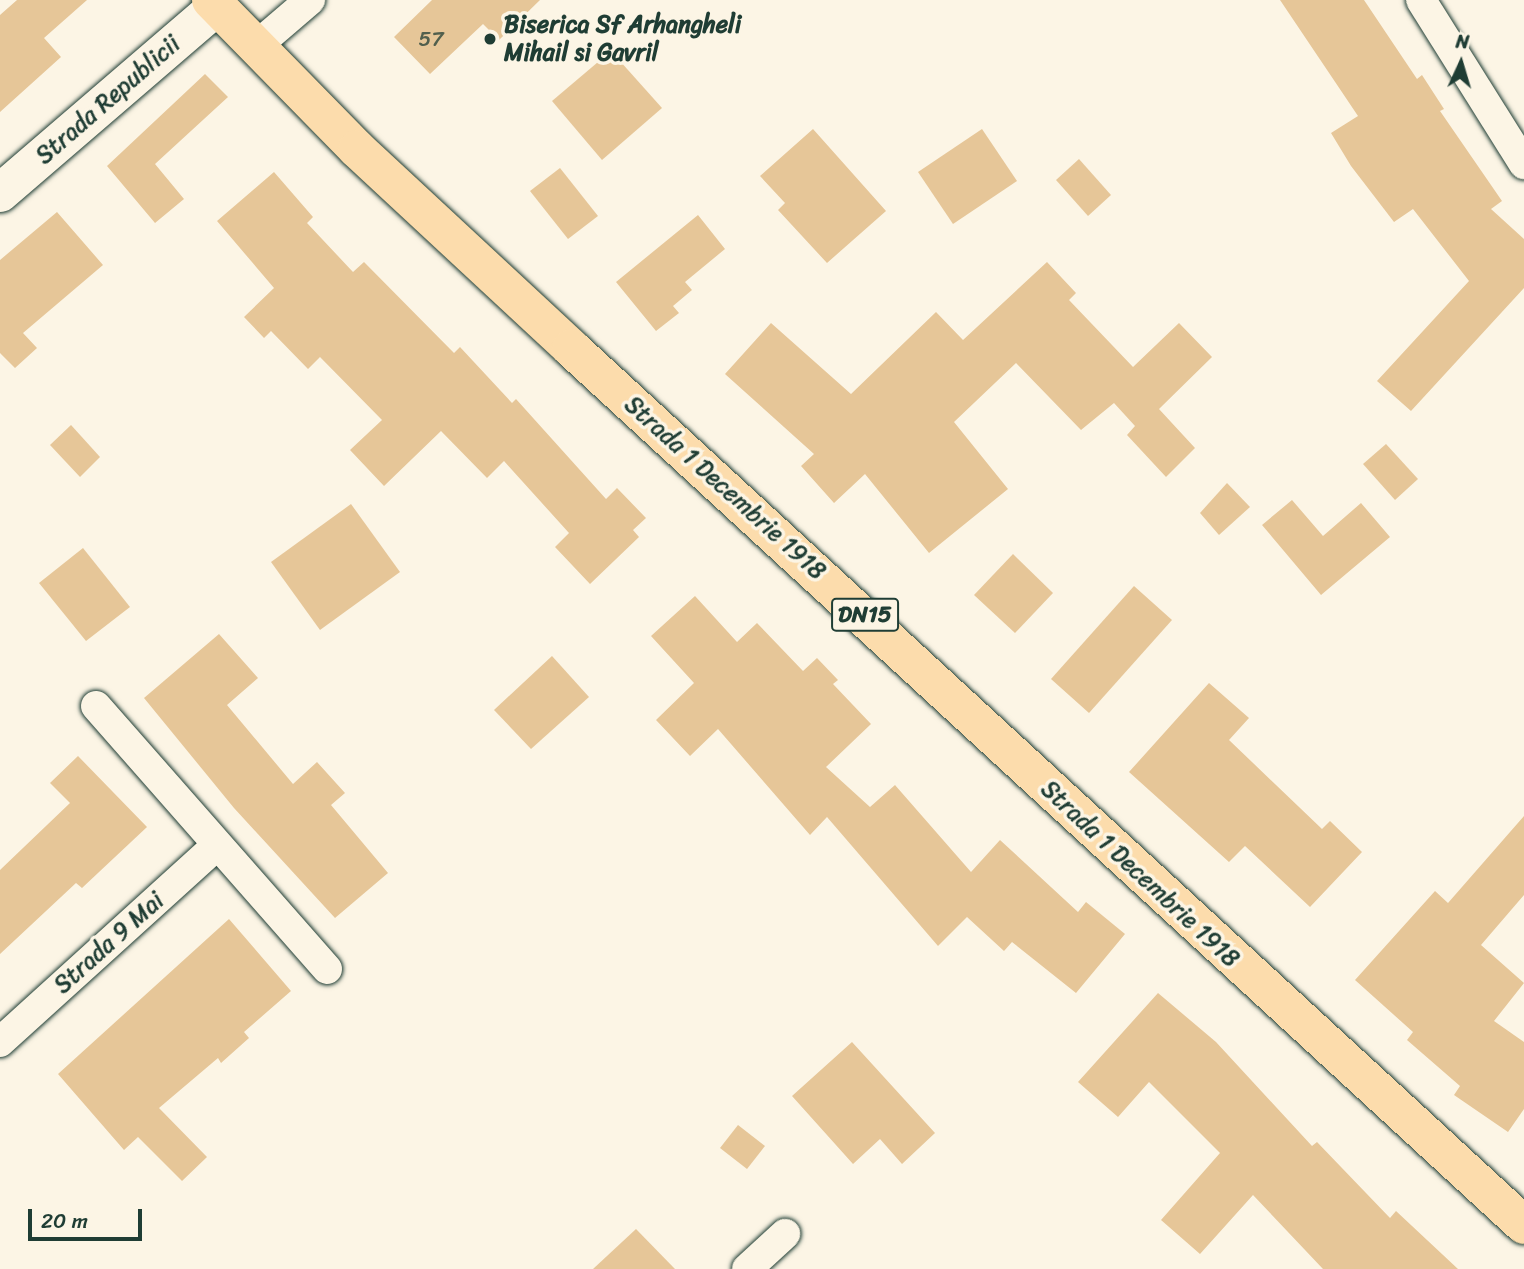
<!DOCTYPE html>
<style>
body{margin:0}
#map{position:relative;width:1524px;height:1269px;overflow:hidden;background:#fcf5e5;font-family:Sriracha,sans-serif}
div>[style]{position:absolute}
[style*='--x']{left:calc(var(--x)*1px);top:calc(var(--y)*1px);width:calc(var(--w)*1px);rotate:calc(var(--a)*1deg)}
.building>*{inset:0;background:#e6c698}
.roads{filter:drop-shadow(0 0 2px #1f3d34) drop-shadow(0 0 2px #1f3d34)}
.street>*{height:30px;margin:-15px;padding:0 15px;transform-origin:15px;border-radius:15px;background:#fcf5e5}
.secondary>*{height:38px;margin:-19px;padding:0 19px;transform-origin:19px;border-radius:19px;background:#fcf5e5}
.primary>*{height:38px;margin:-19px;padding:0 19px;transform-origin:19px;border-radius:19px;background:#fcdcac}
.dots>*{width:19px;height:19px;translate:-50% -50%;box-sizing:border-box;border:4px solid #fcf5e5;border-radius:50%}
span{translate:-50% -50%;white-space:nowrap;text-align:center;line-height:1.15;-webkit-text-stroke:7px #fcf5e5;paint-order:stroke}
.number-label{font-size:21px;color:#515f4d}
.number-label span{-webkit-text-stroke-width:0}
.shield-label span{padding:2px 5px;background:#fcf5e5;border:2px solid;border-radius:5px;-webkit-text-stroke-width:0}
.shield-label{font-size:23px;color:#1f3d34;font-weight:700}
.poi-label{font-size:24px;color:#1f3d34;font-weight:700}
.left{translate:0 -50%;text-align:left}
.street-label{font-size:24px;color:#1f3d34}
.north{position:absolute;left:1426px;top:28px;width:70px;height:70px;-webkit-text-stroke:5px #fcf5e5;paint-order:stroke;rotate:4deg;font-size:19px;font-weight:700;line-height:28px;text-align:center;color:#1f3d34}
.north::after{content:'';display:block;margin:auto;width:24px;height:32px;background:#1f3d34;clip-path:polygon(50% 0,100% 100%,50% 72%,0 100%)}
.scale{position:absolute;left:28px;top:1209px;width:114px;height:32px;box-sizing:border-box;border:4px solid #1f3d34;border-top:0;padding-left:9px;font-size:21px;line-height:24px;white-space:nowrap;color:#1f3d34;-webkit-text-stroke:5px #fcf5e5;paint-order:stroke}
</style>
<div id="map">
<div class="building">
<div style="clip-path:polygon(17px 0,87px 0,44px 38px,61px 57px,0 112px,0 15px)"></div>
<div style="clip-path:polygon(432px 0,540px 0,499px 40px,483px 24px,430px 74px,394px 37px)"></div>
<div style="clip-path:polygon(1280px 0,1364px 0,1417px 79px,1422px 75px,1444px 109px,1440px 111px,1502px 201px,1491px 209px,1524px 239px,1524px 288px,1411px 411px,1377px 381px,1469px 281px,1413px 209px,1394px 222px,1351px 166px,1331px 133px,1358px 116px)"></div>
<div style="clip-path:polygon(611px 51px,662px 108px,602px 160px,552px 101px)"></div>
<div style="clip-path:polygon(205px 74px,228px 97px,155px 164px,184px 199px,155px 223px,107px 166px)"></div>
<div style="clip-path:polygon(813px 129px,886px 211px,827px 263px,778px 210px,785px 203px,760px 176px)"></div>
<div style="clip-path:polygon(982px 129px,1017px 181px,953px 224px,918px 172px)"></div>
<div style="clip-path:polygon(1079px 159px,1111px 195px,1088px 216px,1056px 180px)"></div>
<div style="clip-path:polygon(560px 168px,598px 216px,568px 239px,530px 191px)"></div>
<div style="clip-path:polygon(274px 172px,313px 217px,307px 223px,353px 272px,364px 262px,454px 353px,460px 347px,512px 403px,516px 399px,606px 499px,617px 488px,646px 518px,633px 530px,639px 537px,590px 584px,555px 547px,569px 533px,504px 461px,487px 478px,441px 431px,384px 486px,350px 450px,382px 420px,320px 357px,308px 369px,271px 331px,264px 338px,244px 317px,274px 288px,217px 221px)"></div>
<div style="clip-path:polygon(57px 212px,103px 265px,23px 333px,37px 348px,15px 368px,0 353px,0 260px)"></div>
<div style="clip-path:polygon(698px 215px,725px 249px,685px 282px,692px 290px,673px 306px,679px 313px,656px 331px,616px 282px)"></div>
<div style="clip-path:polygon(1047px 262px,1076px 293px,1069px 300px,1133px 367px,1179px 323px,1212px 357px,1159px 409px,1195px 448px,1166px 477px,1127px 435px,1135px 426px,1114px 403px,1081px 430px,1016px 363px,954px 422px,1008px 489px,929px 553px,865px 474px,834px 503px,801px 466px,814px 454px,725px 374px,771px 323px,851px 394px,936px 312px,963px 340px)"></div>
<div style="clip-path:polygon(71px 425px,100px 457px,80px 477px,50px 445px)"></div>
<div style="clip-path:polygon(1386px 444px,1418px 479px,1395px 500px,1363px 464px)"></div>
<div style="clip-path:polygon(1227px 483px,1250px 507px,1219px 535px,1200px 513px)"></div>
<div style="clip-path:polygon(1292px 500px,1323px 536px,1361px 503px,1390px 537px,1321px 595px,1262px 525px)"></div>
<div style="clip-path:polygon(351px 504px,400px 572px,320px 630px,271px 562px)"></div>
<div style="clip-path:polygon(83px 548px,130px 607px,86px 641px,39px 583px)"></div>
<div style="clip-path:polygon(1013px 554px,1053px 593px,1015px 633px,974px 595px)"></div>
<div style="clip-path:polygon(1134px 586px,1172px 620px,1089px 713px,1051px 679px)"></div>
<div style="clip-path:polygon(695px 596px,737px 642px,757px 623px,803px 671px,817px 658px,838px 680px,833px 684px,871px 724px,826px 767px,870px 807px,895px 785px,971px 872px,1000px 840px,1078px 912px,1086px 902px,1125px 934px,1076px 993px,1012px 942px,1004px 951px,967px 917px,938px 946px,827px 817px,810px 835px,718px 729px,690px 756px,656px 720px,694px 683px,651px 636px)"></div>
<div style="clip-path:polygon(219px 634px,258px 678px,227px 705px,293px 784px,317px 762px,345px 793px,331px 805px,388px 873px,335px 918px,234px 808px,144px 698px)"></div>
<div style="clip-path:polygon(552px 656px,589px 697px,531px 749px,494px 710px)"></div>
<div style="clip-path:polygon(1209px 683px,1249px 718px,1229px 740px,1322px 829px,1330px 821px,1362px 852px,1310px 907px,1245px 846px,1229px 862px,1129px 772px)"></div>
<div style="clip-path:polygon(78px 756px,147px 827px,82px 888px,76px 883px,0 954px,0 870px,70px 803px,50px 783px)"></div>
<div style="clip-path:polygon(1524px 816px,1524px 895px,1481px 945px,1524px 983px,1494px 1021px,1524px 1042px,1524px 1109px,1508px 1132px,1454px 1095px,1460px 1086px,1407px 1040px,1413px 1032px,1355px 980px,1435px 891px,1448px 903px)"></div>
<div style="clip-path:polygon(229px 919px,291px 991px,244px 1032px,249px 1038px,221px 1063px,218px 1058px,159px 1108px,207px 1157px,182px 1181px,138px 1137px,124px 1150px,58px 1074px)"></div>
<div style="clip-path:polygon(1158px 993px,1216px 1042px,1312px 1146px,1317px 1142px,1390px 1218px,1396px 1211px,1458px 1269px,1323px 1269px,1253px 1195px,1200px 1254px,1161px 1220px,1220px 1153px,1149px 1082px,1118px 1117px,1078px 1082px)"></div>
<div style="clip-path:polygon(852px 1042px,935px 1133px,902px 1164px,880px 1139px,853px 1164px,792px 1096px)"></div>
<div style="clip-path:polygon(738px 1125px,765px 1146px,747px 1169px,720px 1148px)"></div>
<div style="clip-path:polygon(636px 1229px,675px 1269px,593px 1269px)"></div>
</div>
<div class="roads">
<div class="street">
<div style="--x:1421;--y:0;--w:194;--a:57.9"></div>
<div style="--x:254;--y:48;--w:74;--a:-40.6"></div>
<div style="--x:96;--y:706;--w:350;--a:48.7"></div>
<div style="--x:0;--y:1042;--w:293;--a:-42.2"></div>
<div style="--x:747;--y:1269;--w:52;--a:-42.6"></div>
</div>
<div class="secondary">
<div style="--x:0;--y:193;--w:285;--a:-40.7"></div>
</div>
<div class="primary">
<div style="--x:211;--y:0;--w:209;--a:45.6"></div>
<div style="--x:357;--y:149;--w:292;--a:42.9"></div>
<div style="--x:571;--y:348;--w:1295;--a:42.62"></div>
</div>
</div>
<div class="dots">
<div style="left:490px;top:39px;background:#1f3d34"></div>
</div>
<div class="number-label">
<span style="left:431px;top:39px">57</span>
</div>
<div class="shield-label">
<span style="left:865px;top:615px">DN15</span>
</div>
<div class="poi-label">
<span class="left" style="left:504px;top:39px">Biserica Sf Arhangheli<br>Mihail si Gavril</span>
</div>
<div class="street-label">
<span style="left:108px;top:100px;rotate:-41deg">Strada Republicii</span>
<span style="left:725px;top:488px;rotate:42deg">Strada 1 Decembrie 1918</span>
<span style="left:1140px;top:874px;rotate:43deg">Strada 1 Decembrie 1918</span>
<span style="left:109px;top:943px;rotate:-42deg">Strada 9 Mai</span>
</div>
<div class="north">N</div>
<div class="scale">20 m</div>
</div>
